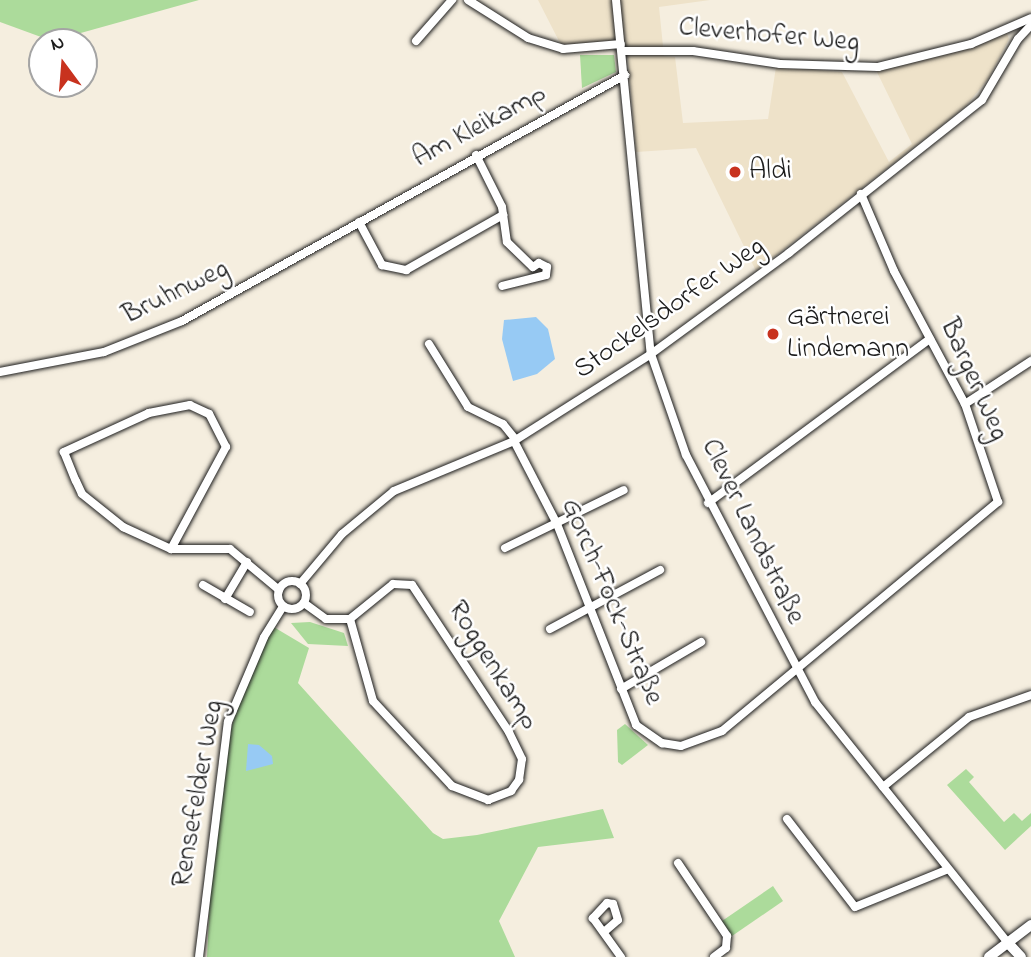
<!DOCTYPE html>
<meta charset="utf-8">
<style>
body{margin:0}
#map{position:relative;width:1031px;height:957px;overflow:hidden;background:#f5eedf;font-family:"Indie Flower",sans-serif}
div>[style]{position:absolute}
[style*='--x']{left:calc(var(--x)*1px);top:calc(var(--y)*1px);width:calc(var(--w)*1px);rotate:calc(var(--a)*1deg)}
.built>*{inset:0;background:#eee2c9}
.green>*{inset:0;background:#acdb9b}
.water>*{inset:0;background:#97caf4}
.roads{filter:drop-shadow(0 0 2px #1c1c1c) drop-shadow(0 0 2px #1c1c1c)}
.minor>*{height:8px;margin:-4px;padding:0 4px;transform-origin:4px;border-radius:4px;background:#fff}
.minor>.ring{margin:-4px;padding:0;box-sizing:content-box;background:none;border:8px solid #fff;border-radius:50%}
.tertiary>*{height:10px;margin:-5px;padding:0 5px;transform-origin:5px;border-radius:5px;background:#fff}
.secondary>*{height:10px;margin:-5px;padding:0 5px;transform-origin:5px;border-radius:5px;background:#fff}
.dots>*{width:19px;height:19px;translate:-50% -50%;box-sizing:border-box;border:4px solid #fff;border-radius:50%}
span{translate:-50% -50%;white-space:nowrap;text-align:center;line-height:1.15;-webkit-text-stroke:5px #fff;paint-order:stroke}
.street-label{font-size:28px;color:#1c1c1c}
.poi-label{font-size:28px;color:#1c1c1c}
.left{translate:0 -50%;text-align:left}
.north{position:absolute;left:28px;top:28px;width:70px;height:70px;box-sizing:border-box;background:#fff;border:2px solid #a4a4a4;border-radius:50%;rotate:344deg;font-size:19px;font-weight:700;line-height:28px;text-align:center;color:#1c1c1c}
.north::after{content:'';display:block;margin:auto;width:24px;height:32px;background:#c8321e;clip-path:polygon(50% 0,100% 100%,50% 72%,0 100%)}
</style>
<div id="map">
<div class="built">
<div style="clip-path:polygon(538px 0,710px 0,659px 7px,664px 56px,675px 57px,683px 123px,768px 119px,776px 67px,842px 72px,889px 162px,912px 144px,876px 70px,972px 48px,1007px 33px,1009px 39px,988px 79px,965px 107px,756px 271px,696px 148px,636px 152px,627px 46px,561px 45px)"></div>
</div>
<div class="green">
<div style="clip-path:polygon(0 0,199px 0,52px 41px,0 22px)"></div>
<div style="clip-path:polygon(580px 55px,614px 55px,616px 72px,582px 88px)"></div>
<div style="clip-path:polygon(310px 622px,344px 633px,348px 646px,308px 644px,291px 623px)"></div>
<div style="clip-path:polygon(272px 626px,309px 648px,298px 683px,433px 833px,443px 839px,477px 835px,603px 809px,614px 838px,538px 847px,499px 921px,515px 957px,207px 957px,215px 795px,243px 682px)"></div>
<div style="clip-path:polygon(625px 724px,648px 745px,622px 765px,618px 762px,617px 730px)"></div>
<div style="clip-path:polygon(966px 769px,974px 777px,969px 782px,1004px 822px,1014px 813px,1022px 821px,1031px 813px,1031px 826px,1005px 850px,947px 785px)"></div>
<div style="clip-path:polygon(773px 886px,783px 901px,732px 936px,722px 921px)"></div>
</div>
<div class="water">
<div style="clip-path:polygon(536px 317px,548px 329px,555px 359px,537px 374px,513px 381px,502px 339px,504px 320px)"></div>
<div style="clip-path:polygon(248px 744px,259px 745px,272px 756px,273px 764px,246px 771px)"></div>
</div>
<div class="roads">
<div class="minor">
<div style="--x:468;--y:0;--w:71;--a:32.3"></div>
<div style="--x:528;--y:38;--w:37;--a:17"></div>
<div style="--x:563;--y:49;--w:58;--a:-4.9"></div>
<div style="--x:616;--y:0;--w:356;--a:84.4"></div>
<div style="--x:651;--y:354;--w:107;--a:70.9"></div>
<div style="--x:686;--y:455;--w:279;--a:62.4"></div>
<div style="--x:815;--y:702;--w:309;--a:51.3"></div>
<div style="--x:416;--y:41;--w:55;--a:-48.7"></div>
<div style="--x:622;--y:51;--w:71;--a:0"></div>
<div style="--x:693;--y:51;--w:88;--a:8.5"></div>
<div style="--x:780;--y:64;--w:98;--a:1.8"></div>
<div style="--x:878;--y:67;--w:96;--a:-13.9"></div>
<div style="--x:971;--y:44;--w:65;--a:-23.4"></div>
<div style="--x:476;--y:155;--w:58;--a:63.4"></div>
<div style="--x:502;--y:207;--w:35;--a:82"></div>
<div style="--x:507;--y:242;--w:36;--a:44"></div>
<div style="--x:533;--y:267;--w:7;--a:-34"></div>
<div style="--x:539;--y:263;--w:9;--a:27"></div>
<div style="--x:547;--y:267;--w:8;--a:97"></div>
<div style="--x:546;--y:275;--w:45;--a:166"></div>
<div style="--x:359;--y:222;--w:49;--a:61.9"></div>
<div style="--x:382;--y:265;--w:25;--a:12"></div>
<div style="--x:406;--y:270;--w:112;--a:-29.6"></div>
<div style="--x:429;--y:344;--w:74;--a:58.2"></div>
<div style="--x:468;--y:407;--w:39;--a:26"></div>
<div style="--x:503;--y:424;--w:19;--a:51"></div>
<div style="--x:0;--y:372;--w:106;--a:-10.9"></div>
<div style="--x:104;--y:352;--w:84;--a:-21.7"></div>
<div style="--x:182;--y:321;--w:507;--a:-29.04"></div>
<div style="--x:965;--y:404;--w:79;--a:-33.1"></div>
<div style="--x:514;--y:441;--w:93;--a:62.6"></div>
<div style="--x:557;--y:524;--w:216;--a:68.5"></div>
<div style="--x:636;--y:725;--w:32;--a:35"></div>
<div style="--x:662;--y:743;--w:19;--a:9"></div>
<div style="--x:681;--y:746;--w:44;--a:-20.1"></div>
<div style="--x:722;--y:731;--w:359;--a:-39.7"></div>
<div style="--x:998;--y:502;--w:103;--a:-108.6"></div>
<div style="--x:965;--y:404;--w:151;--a:-118.1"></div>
<div style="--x:894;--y:271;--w:84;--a:-113.2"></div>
<div style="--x:708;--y:503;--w:276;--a:-36.5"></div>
<div style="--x:505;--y:548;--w:132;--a:-26"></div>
<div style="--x:171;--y:549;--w:116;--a:-61.7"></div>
<div style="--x:226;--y:447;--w:37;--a:-117"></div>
<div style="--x:209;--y:414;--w:21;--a:-155"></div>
<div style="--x:190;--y:405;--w:42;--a:169"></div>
<div style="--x:149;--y:413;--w:94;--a:155.4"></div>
<div style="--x:64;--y:452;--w:31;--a:68"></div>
<div style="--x:76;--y:481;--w:14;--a:65"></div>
<div style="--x:82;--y:494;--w:53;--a:38.8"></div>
<div style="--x:123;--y:527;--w:53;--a:24.6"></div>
<div style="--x:171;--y:549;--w:59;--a:0"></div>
<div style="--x:230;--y:549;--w:64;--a:39.9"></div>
<div class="ring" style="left:278px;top:581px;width:20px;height:20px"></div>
<div style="--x:300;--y:584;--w:65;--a:-50"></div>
<div style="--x:342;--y:534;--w:67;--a:-39.6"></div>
<div style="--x:394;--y:491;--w:130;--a:-22.6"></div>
<div style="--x:514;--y:441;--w:162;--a:-32.4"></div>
<div style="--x:651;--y:354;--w:171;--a:-36.2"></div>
<div style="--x:789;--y:253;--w:246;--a:-38.4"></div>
<div style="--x:982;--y:100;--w:71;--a:-59.5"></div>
<div style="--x:1018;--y:39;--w:19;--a:-47"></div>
<div style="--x:203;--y:585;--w:54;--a:29.9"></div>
<div style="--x:225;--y:599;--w:43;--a:-59.3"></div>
<div style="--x:304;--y:603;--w:27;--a:36"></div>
<div style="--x:326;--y:619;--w:24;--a:0"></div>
<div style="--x:350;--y:619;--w:85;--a:74.3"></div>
<div style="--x:373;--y:701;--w:116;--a:47.1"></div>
<div style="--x:452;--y:786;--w:39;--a:21"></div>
<div style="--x:488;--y:800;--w:25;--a:-21"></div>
<div style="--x:511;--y:791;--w:14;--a:-54"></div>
<div style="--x:519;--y:780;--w:21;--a:-82"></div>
<div style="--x:522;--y:759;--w:30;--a:-116"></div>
<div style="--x:509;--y:732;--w:176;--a:-123.4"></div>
<div style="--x:412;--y:585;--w:19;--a:-177"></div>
<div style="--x:393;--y:584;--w:55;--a:140.9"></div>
<div style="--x:550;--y:629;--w:125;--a:-28.2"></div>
<div style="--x:621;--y:689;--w:93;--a:-30.4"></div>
<div style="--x:883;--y:787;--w:111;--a:-39.1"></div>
<div style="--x:969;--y:717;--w:66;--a:-19.5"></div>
<div style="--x:787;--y:819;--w:111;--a:52.3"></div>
<div style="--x:855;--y:907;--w:98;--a:-22.1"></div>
<div style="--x:678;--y:863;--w:88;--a:56.1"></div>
<div style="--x:727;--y:936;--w:12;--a:95"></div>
<div style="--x:726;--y:948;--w:15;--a:143"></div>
<div style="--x:604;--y:932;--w:18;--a:-41"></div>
<div style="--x:618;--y:920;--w:17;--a:-107"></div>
<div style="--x:613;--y:904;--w:6;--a:-171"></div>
<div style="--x:607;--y:903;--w:21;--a:133"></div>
<div style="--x:593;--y:918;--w:48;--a:54.3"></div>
<div style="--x:199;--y:957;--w:237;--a:-83"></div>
<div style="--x:228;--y:722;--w:92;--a:-67"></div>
<div style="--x:264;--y:637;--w:36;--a:-58"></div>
</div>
<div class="tertiary">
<div style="--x:1008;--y:943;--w:19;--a:47"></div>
</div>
<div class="secondary">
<div style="--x:989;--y:957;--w:53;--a:-37.3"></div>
</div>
</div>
<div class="dots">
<div style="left:735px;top:172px;background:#c8321e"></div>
<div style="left:773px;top:334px;background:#c8321e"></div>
</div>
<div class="street-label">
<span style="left:769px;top:36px;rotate:5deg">Cleverhofer Weg</span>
<span style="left:480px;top:127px;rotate:-28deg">Am Kleikamp</span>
<span style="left:176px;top:293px;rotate:-26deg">Bruhnweg</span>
<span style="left:670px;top:309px;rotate:-35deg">Stockelsdorfer Weg</span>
<span style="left:973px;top:380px;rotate:66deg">Barger Weg</span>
<span style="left:752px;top:532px;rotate:64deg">Clever Landstraße</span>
<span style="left:611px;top:602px;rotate:67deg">Gorch-Fock-Straße</span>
<span style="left:492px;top:666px;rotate:58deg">Roggenkamp</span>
<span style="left:199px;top:794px;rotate:-80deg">Rensefelder Weg</span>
</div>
<div class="poi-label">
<span class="left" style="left:749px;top:172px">Aldi</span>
<span class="left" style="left:787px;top:334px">Gärtnerei<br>Lindemann</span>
</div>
<div class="north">N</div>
</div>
